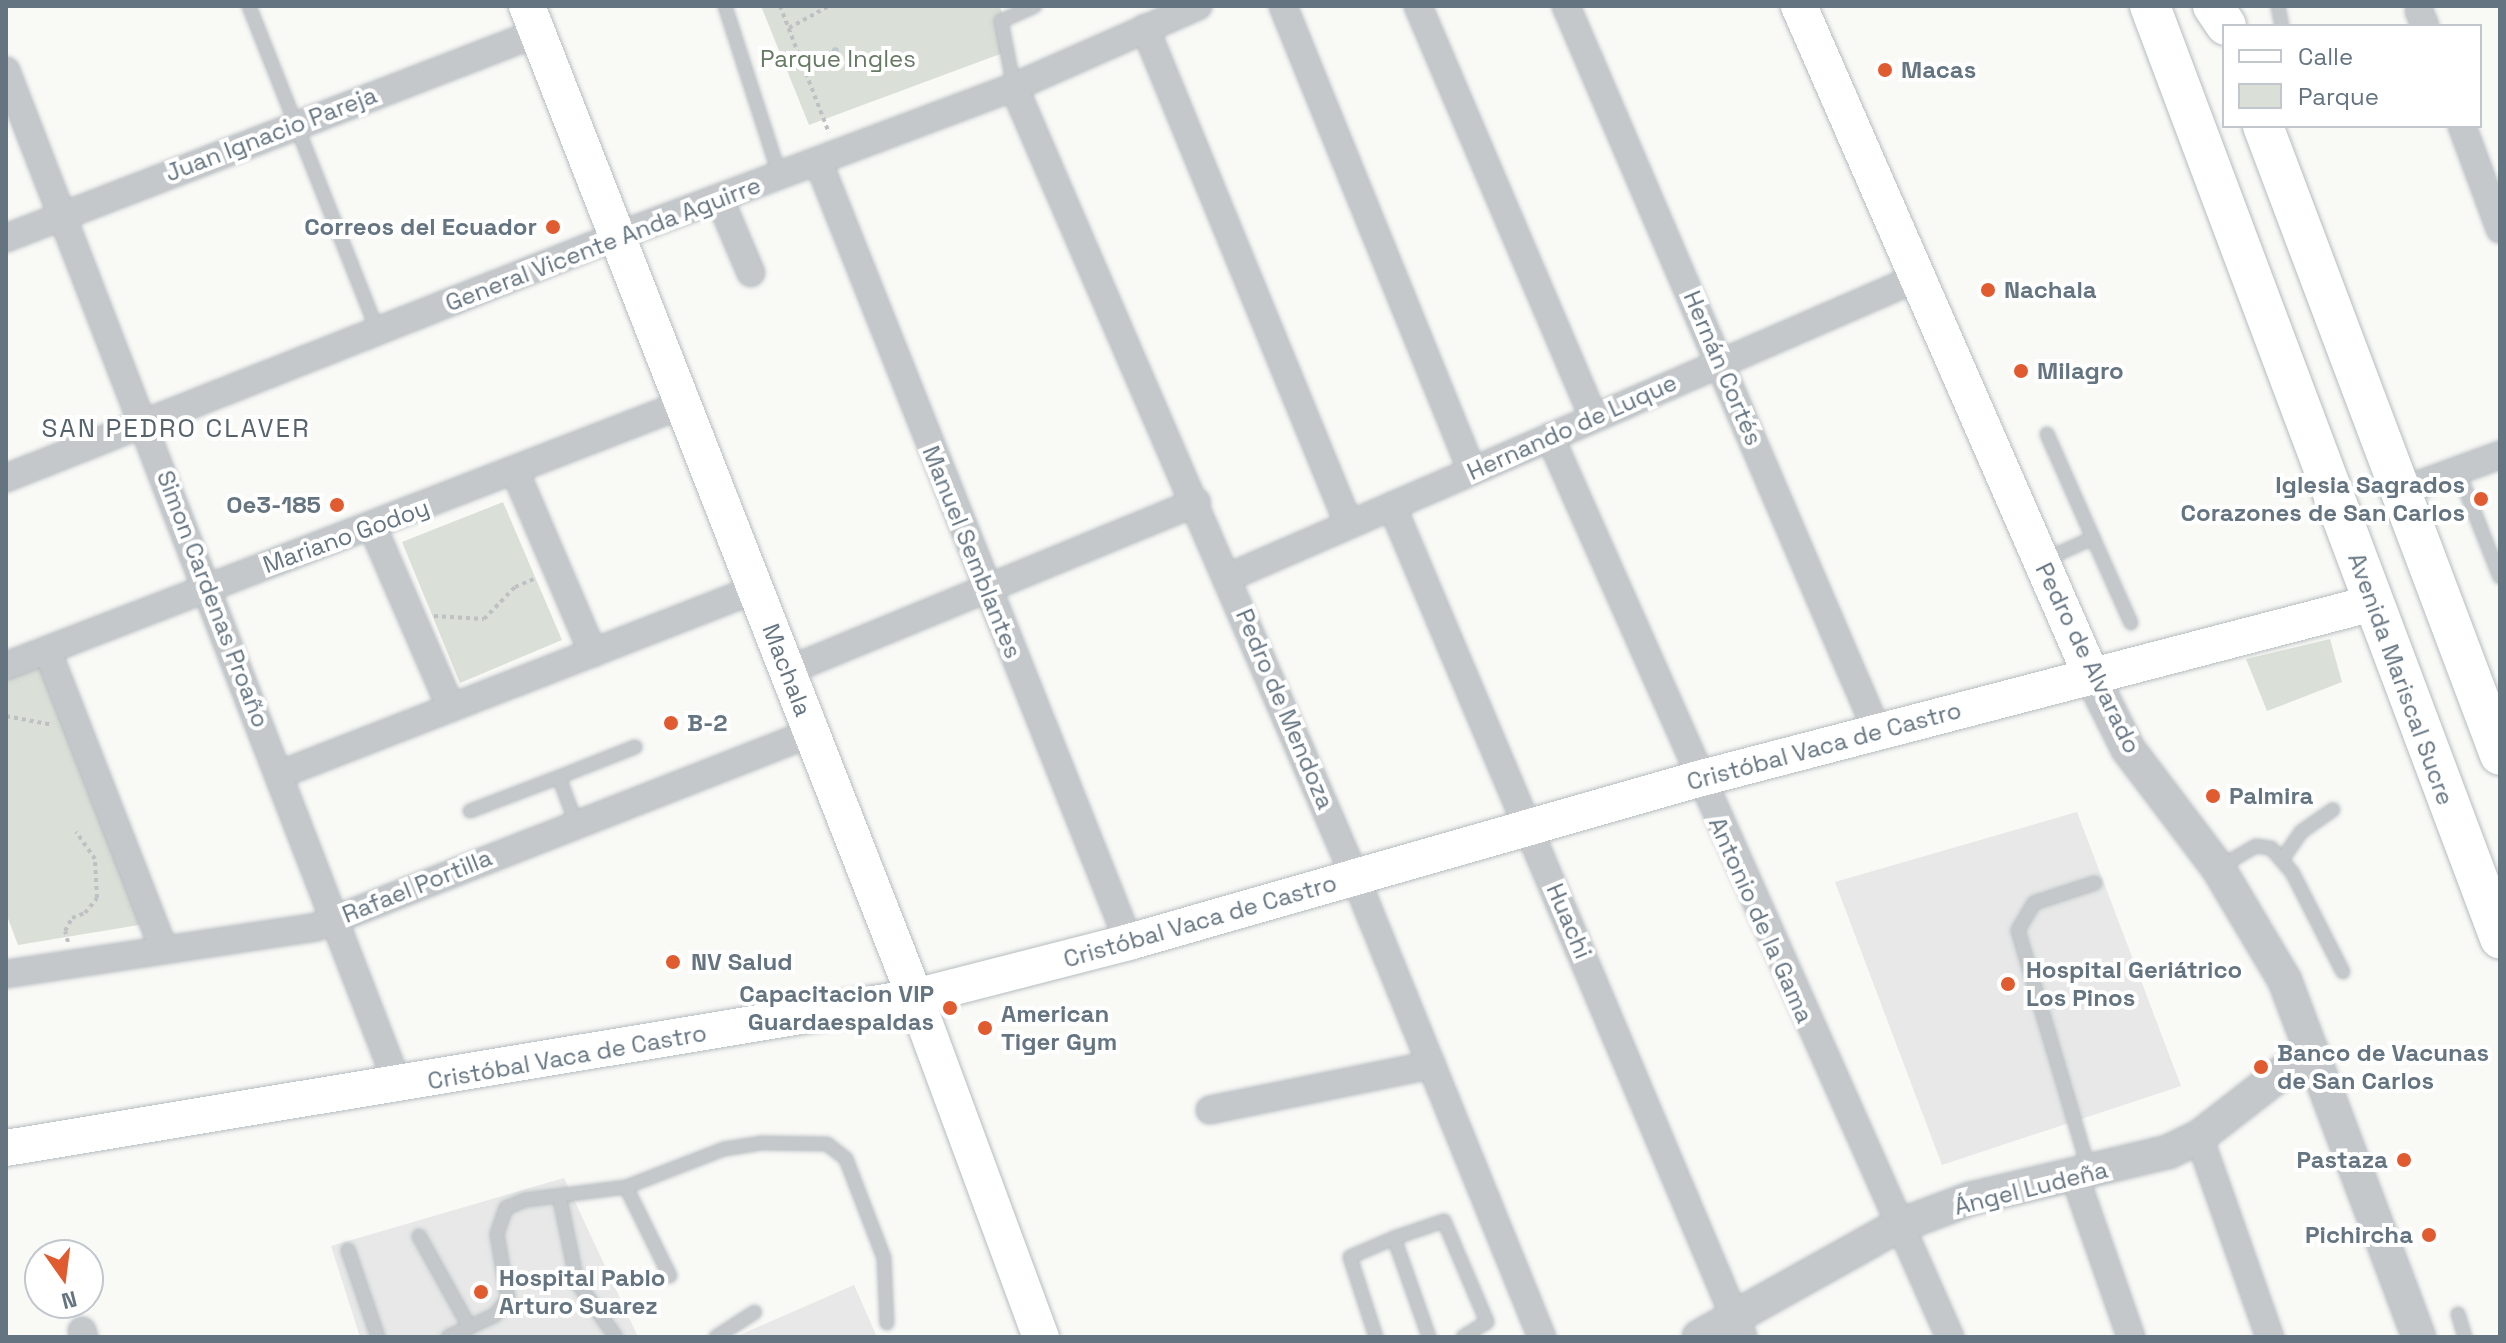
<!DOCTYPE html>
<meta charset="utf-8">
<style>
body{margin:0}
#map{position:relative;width:2506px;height:1343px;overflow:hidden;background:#f9f9f6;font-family:"Space Grotesk",sans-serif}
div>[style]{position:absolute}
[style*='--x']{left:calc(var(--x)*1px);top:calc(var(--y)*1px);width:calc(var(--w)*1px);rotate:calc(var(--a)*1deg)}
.built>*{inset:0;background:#e7e8e7}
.green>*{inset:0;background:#dae0d7}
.stream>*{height:7px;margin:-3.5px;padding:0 3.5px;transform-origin:3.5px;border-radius:3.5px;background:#bec8cc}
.path>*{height:4px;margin-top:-2px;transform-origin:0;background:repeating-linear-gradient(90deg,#bec0c3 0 4px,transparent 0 8px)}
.roads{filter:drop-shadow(0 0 2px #b6bcc0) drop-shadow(0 0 2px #b6bcc0)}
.service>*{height:12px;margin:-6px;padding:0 6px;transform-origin:6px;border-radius:6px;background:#c4c8cb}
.minor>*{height:26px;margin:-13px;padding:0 13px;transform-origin:13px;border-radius:13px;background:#c4c8cb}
.tertiary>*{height:32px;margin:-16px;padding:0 16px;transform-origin:16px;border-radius:16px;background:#c4c8cb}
.secondary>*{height:36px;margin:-18px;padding:0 18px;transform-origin:18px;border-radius:18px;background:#fff}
.primary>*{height:40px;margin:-20px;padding:0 20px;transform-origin:20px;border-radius:20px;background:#fff}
.dots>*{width:22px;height:22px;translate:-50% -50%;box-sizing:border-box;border:4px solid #fff;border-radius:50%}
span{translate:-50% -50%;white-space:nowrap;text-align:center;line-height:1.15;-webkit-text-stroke:8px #fff;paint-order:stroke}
.park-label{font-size:24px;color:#667963}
.poi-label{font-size:24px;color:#647481;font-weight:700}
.left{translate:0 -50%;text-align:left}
.right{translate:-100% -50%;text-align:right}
.street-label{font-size:24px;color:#647481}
.neighbourhood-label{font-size:26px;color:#56626c;letter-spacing:2px}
.frame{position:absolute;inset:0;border:8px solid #647481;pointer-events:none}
.legend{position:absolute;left:2222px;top:24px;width:260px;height:104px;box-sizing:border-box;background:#fff;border:2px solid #c1c7cd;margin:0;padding:10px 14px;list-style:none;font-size:24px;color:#647481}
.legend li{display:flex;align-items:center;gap:16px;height:40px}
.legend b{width:40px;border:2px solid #c1c7cd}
.north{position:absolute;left:24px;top:1239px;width:80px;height:80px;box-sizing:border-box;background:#fff;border:2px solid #c1c7cd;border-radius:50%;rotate:166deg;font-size:22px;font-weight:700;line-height:32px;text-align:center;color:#647481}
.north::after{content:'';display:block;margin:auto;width:28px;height:36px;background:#e05b2f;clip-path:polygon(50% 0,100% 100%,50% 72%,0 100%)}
</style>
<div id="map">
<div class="built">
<div style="clip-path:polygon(2077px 812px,2181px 1086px,1942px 1165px,1835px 882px)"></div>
<div style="clip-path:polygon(564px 1178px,638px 1337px,360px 1337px,331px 1246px)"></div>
<div style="clip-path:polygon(854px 1285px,877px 1337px,735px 1337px)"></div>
</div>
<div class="green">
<div style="clip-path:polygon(761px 6px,1000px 6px,1011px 50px,809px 125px)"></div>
<div style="clip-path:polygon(503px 502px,562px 640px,460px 683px,402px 542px)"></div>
<div style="clip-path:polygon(2330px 639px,2342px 682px,2267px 711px,2246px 659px)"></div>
<div style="clip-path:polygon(41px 664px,145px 924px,18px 945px,6px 913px,6px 678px)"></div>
</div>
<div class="stream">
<div style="--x:832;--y:65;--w:15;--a:-79"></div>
</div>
<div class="path">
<div style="--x:780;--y:6;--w:136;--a:68.9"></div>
<div style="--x:789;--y:28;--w:46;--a:-28.8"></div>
<div style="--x:434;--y:616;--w:50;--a:3.4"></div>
<div style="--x:484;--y:619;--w:45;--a:-45.9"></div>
<div style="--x:515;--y:587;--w:23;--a:-23"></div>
<div style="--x:6;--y:716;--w:48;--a:10.8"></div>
<div style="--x:68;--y:942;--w:11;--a:-105"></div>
<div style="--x:65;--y:931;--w:15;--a:-62"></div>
<div style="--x:72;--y:918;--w:14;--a:-21"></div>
<div style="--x:85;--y:913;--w:19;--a:-51"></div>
<div style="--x:97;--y:898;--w:39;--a:-93"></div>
<div style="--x:95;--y:859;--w:33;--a:-125"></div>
</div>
<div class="roads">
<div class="service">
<div style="--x:249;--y:6;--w:350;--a:68.4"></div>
<div style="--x:725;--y:6;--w:179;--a:72.1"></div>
<div style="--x:2278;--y:6;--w:20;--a:79"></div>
<div style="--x:1014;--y:87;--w:67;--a:-101.1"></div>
<div style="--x:1001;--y:21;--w:37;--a:-24"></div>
<div style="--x:2047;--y:434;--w:114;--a:66.1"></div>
<div style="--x:2458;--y:471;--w:114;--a:68.4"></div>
<div style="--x:2044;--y:560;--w:54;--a:-24.2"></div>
<div style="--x:2093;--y:538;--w:93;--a:65.9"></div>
<div style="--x:470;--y:811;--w:95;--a:-20.9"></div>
<div style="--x:576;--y:823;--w:49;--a:-110.3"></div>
<div style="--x:559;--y:777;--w:82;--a:-21.5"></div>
<div style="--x:2283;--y:858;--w:32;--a:-55"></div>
<div style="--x:2301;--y:832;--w:39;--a:-35"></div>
<div style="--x:2218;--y:868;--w:44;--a:-30.1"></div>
<div style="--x:2256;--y:846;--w:15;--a:8"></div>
<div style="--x:2271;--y:848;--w:32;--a:49"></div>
<div style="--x:2292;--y:872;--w:112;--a:63"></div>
<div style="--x:2089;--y:1170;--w:250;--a:-106.5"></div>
<div style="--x:2018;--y:930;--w:31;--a:-59"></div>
<div style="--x:2034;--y:903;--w:64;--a:-18.2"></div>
<div style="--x:626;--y:1187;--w:99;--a:63.7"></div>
<div style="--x:560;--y:1199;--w:85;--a:78.4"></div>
<div style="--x:577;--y:1282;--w:67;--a:54.7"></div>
<div style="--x:419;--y:1236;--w:105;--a:61"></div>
<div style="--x:1394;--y:1238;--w:53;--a:-18.8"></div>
<div style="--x:1444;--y:1221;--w:110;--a:66.9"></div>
<div style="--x:1487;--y:1322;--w:28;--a:148"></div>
<div style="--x:348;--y:1250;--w:92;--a:71"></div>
<div style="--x:2458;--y:1314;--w:24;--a:73"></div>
<div style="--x:448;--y:1337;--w:52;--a:-25.1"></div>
<div style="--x:495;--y:1315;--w:21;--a:-51"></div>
<div style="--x:508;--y:1299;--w:66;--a:-99.6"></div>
<div style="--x:497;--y:1234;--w:28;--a:-71"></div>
<div style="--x:506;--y:1208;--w:21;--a:-23"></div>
<div style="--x:525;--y:1200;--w:102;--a:-7.3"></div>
<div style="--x:626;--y:1187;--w:105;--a:-21.2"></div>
<div style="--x:724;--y:1149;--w:36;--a:-9"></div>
<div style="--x:760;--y:1143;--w:67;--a:0.9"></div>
<div style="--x:827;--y:1144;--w:24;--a:38"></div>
<div style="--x:846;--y:1159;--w:106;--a:69"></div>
<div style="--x:884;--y:1258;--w:65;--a:87.4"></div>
<div style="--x:716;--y:1337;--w:46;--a:-32.7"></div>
<div style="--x:1376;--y:1337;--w:84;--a:-108"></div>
<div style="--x:1350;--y:1257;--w:48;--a:-23.4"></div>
<div style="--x:1394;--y:1238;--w:105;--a:70.5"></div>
</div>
<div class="minor">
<div style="--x:1283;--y:6;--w:502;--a:67.88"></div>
<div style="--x:1418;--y:6;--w:447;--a:66.9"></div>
<div style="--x:1566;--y:6;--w:789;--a:66.78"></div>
<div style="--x:2419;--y:11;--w:16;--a:68"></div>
<div style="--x:1145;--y:28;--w:537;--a:67.68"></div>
<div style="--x:6;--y:71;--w:1087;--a:68.86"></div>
<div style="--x:1014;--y:87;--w:860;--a:66.65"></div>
<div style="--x:1355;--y:877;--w:497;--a:67.9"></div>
<div style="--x:2462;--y:126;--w:110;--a:69.7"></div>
<div style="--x:818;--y:161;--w:841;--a:68.29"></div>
<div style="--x:720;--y:200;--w:79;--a:67"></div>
<div style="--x:6;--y:238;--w:569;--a:-21.11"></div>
<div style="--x:1550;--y:437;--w:985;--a:66.04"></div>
<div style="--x:515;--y:471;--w:198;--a:66.8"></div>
<div style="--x:6;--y:478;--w:660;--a:-21.59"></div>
<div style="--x:620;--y:235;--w:421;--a:-20.6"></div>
<div style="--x:1014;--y:87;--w:201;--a:-23.8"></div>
<div style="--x:2399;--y:492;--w:108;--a:-20.1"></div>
<div style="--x:1392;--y:506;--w:902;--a:67.1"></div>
<div style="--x:373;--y:528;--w:196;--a:66.6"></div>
<div style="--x:1229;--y:577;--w:750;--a:-23.49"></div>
<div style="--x:47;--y:650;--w:322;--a:68.7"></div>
<div style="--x:6;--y:666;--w:727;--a:-21.13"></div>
<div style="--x:787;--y:671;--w:443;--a:-22.4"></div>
<div style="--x:281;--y:774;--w:510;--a:-21.28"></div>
<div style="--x:6;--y:974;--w:314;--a:-8.6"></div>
<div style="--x:316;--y:927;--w:532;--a:-21.4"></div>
<div style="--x:1210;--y:1110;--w:226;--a:-11.5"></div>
<div style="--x:2199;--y:1137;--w:212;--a:70.5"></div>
<div style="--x:2075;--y:1177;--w:170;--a:70.7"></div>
<div style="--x:82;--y:1331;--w:6;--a:72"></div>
</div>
<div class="tertiary">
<div style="--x:2091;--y:675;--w:83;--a:63.4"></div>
<div style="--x:2128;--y:749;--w:149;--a:52.9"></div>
<div style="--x:2218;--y:868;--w:131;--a:59.3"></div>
<div style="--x:2285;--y:981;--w:380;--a:69.4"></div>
<div style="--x:1699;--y:1337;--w:228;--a:-29.2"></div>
<div style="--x:1898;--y:1226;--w:77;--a:-20.6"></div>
<div style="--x:1970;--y:1199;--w:204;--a:-13.4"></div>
<div style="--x:2168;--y:1152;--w:34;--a:-26"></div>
<div style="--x:2199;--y:1137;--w:142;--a:-37.8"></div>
</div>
<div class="secondary">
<div style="--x:527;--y:6;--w:1064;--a:68.62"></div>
<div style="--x:915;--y:997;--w:363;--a:69.7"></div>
<div style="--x:1799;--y:6;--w:730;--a:66.42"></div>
<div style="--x:6;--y:1148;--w:921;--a:-9.43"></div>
<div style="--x:915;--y:997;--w:221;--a:-14.4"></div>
<div style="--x:1129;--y:942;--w:592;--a:-15.99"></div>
<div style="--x:1698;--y:779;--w:698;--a:-14.61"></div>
</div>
<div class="primary">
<div style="--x:2150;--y:6;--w:996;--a:69.42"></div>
<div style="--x:2213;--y:6;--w:23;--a:56"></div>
<div style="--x:2263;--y:126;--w:672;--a:69.35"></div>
</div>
</div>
<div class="dots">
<div style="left:1885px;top:70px;background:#e05b2f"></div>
<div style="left:553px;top:227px;background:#e05b2f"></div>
<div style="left:1988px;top:290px;background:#e05b2f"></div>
<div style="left:2021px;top:371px;background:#e05b2f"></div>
<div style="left:2481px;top:499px;background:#e05b2f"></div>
<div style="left:337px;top:505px;background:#e05b2f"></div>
<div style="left:671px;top:723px;background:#e05b2f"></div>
<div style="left:2213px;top:796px;background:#e05b2f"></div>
<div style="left:673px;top:962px;background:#e05b2f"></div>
<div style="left:2008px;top:984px;background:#e05b2f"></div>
<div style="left:950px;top:1008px;background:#e05b2f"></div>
<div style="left:985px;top:1028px;background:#e05b2f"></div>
<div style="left:2261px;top:1067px;background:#e05b2f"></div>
<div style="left:2404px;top:1160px;background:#e05b2f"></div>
<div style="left:2429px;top:1235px;background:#e05b2f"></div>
<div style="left:481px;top:1292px;background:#e05b2f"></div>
</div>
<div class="park-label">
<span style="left:838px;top:59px">Parque Ingles</span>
</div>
<div class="poi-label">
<span class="left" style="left:1901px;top:70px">Macas</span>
<span class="right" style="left:537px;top:227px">Correos del Ecuador</span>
<span class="left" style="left:2004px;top:290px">Nachala</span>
<span class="left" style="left:2037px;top:371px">Milagro</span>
<span class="right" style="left:2465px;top:499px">Iglesia Sagrados<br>Corazones de San Carlos</span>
<span class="right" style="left:321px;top:505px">Oe3-185</span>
<span class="left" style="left:687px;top:723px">B-2</span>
<span class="left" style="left:2229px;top:796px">Palmira</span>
<span class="left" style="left:691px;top:962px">NV Salud</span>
<span class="left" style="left:2026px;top:984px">Hospital Geriátrico<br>Los Pinos</span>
<span class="right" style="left:934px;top:1008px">Capacitacion VIP<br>Guardaespaldas</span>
<span class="left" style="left:1001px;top:1028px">American<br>Tiger Gym</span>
<span class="left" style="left:2277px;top:1067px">Banco de Vacunas<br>de San Carlos</span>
<span class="right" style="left:2388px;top:1160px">Pastaza</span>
<span class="right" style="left:2413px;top:1235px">Pichircha</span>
<span class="left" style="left:499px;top:1292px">Hospital Pablo<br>Arturo Suarez</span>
</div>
<div class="street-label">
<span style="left:271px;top:134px;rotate:-21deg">Juan Ignacio Pareja</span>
<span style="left:603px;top:244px;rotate:-21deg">General Vicente Anda Aguirre</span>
<span style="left:1723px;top:368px;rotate:67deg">Hernán Cortés</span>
<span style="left:1572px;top:427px;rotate:-24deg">Hernando de Luque</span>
<span style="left:346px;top:536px;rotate:-20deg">Mariano Godoy</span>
<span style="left:972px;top:552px;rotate:68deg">Manuel Semblantes</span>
<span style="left:213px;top:599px;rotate:69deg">Simon Cardenas Proaño</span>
<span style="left:2088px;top:658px;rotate:64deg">Pedro de Alvarado</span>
<span style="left:787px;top:670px;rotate:69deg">Machala</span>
<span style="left:2401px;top:679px;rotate:70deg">Avenida Mariscal Sucre</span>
<span style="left:1285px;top:709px;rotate:67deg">Pedro de Mendoza</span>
<span style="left:1824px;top:746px;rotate:-15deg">Cristóbal Vaca de Castro</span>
<span style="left:417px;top:886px;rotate:-22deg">Rafael Portilla</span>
<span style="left:1761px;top:920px;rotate:66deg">Antonio de la Gama</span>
<span style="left:1200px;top:921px;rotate:-16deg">Cristóbal Vaca de Castro</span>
<span style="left:1569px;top:921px;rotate:67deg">Huachi</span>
<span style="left:567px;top:1057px;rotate:-10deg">Cristóbal Vaca de Castro</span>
<span style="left:2031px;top:1188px;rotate:-14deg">Ángel Ludeña</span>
</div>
<div class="neighbourhood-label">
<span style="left:176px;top:429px">SAN PEDRO CLAVER</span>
</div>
<div class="frame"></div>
<ul class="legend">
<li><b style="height:10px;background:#fff"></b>Calle</li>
<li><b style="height:22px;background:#dae0d7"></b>Parque</li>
</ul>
<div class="north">N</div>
</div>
